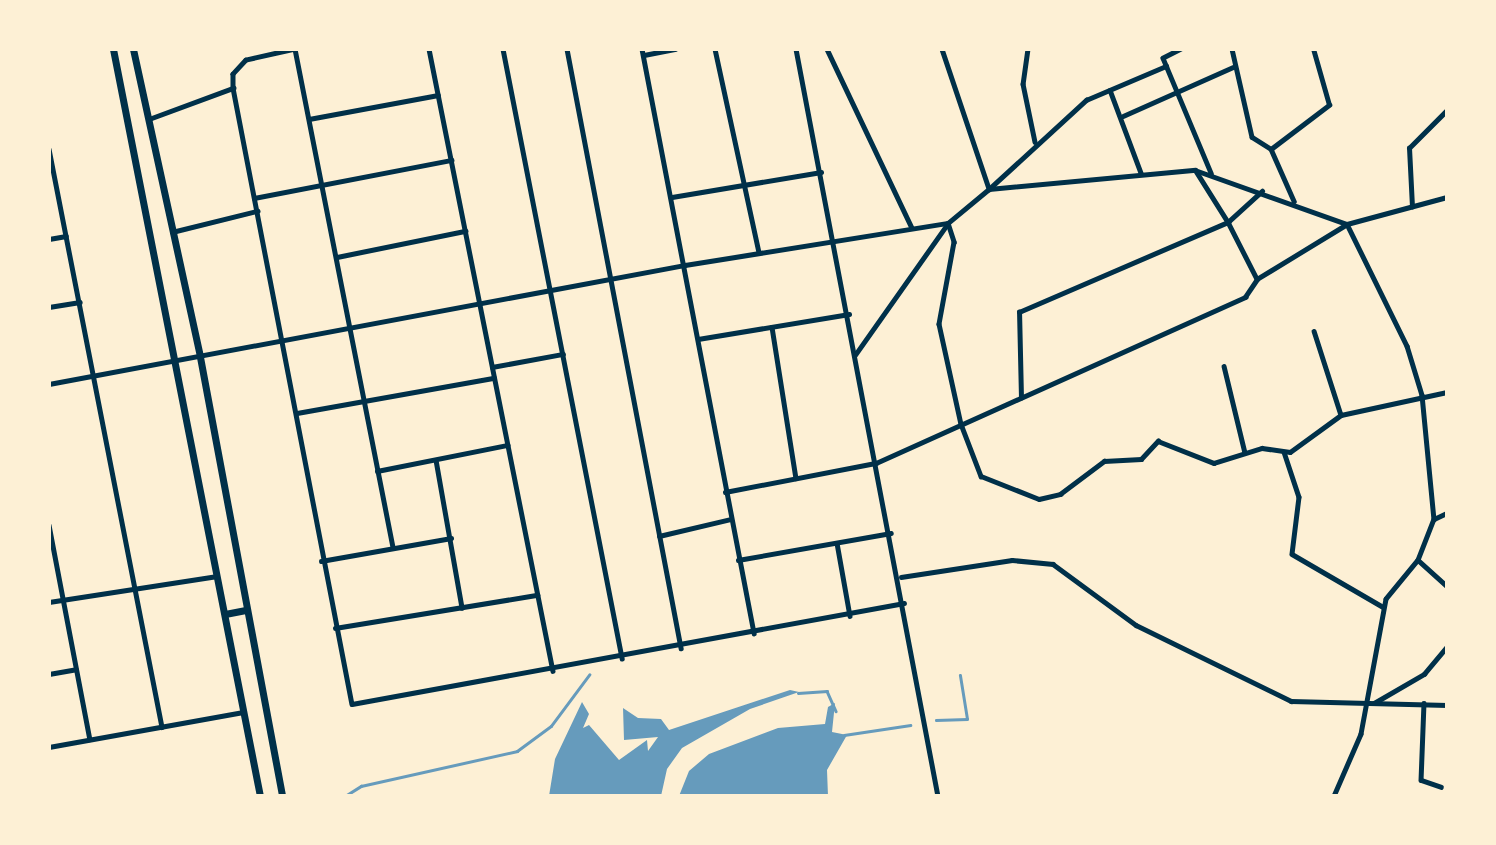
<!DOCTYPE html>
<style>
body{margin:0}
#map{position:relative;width:1496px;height:845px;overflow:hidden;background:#fdf0d5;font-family:Lato,sans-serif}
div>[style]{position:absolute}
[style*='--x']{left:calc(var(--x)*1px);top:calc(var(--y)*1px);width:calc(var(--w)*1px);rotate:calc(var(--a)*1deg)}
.water>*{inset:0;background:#669bbc}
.stream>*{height:2.5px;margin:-1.25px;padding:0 1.25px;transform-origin:1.25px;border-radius:1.25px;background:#669bbc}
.minor>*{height:4.5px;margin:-2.25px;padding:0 2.25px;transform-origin:2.25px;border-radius:2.25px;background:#003049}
.primary>*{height:7px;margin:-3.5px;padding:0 3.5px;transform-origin:3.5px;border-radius:3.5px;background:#003049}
span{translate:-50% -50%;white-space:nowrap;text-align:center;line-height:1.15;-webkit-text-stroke:5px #fdf0d5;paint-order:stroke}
.frame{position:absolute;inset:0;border:51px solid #fdf0d5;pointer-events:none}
</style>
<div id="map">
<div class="water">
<div style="clip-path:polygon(790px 690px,799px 692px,750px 709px,682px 748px,667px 769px,661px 796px,549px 796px,555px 759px,582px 702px,589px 714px,583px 728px,589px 725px,619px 760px,647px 740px,648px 751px,658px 737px,624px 740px,623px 708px,638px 718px,661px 719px,669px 730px)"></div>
<div style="clip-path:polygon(835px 703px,832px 732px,847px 735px,827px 770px,828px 796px,679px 796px,689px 771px,709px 754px,778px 728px,825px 724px,828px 707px)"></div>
</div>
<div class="stream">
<div style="--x:798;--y:693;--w:29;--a:-4"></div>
<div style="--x:827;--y:691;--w:22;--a:66"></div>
<div style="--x:936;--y:720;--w:31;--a:-2"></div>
<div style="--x:967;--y:719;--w:44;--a:-99.2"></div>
<div style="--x:844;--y:735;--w:67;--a:-8.6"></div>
<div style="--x:345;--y:796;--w:19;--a:-32"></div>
<div style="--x:361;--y:786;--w:160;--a:-12.6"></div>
<div style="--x:517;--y:751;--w:42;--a:-36.3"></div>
<div style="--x:551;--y:726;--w:64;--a:-53.3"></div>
</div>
<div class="minor">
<div style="--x:295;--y:49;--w:50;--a:167.3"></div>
<div style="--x:246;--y:60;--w:19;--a:133"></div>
<div style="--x:233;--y:74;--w:14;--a:90"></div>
<div style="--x:233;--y:88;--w:627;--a:79.07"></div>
<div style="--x:352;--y:704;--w:561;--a:-10.37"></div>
<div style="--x:295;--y:49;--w:508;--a:78.87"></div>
<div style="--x:429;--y:49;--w:634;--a:78.73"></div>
<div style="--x:503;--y:49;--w:621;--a:78.94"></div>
<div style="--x:567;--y:49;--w:610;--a:79.22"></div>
<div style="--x:642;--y:49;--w:595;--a:79.14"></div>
<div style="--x:715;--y:49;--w:208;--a:77.8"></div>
<div style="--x:796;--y:49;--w:760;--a:79.24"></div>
<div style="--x:827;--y:49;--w:198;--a:64.6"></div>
<div style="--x:942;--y:49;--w:148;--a:71.4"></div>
<div style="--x:989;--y:189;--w:132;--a:-42.5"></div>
<div style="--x:1086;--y:100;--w:87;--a:-23"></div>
<div style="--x:1028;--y:49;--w:35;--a:98"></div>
<div style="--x:1023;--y:84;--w:59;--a:78.3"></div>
<div style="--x:1181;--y:49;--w:20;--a:153"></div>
<div style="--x:1163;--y:58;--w:125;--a:67.3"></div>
<div style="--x:1232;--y:49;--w:90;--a:77.2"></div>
<div style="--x:1252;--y:137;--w:22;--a:32"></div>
<div style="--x:1271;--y:149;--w:57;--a:66.1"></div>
<div style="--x:644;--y:55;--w:32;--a:-11"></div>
<div style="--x:1110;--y:90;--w:89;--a:69.5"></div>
<div style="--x:1123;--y:116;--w:120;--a:-24"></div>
<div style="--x:149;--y:119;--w:90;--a:-20.3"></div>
<div style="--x:309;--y:119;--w:131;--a:-10.5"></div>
<div style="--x:49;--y:149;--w:589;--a:78.94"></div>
<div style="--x:1271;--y:149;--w:73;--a:-37.2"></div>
<div style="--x:1329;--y:105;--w:58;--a:-105.9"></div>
<div style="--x:1196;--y:171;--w:60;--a:57.9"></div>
<div style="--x:1228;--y:222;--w:46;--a:-42.4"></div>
<div style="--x:672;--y:197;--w:151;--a:-9.5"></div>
<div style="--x:254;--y:198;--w:201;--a:-10.9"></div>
<div style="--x:1412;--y:207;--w:59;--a:-92.9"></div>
<div style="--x:1409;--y:148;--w:54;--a:-45"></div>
<div style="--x:172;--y:232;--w:88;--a:-13.9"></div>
<div style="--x:49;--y:239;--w:17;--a:-10"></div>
<div style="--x:337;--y:257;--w:131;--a:-11.5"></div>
<div style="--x:49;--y:307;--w:31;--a:-9"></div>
<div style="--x:772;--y:327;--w:153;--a:81"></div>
<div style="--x:1314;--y:331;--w:88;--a:72.2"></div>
<div style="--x:698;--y:339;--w:153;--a:-9.4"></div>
<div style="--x:855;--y:355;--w:161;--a:-54.8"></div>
<div style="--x:948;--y:223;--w:53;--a:-39.7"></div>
<div style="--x:989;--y:189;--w:207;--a:-5.3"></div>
<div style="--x:1195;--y:170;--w:161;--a:19.6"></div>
<div style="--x:1347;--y:224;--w:136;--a:63.8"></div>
<div style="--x:1407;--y:346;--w:51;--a:73"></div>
<div style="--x:1422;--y:395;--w:125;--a:84.5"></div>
<div style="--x:1434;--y:519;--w:44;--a:111.3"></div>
<div style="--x:1418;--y:560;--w:50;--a:129.4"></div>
<div style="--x:1386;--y:599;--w:137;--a:100.5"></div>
<div style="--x:1361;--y:734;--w:68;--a:113.5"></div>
<div style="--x:1224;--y:366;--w:89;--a:76.4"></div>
<div style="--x:492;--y:367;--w:72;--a:-10.4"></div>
<div style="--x:49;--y:384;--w:647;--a:-10.6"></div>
<div style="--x:685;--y:265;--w:266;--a:-9.1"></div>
<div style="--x:948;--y:223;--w:20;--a:72"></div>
<div style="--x:954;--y:242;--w:83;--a:100.4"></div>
<div style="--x:939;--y:324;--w:102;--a:77.6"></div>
<div style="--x:961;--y:424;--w:56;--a:69"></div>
<div style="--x:981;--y:476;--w:62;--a:21.6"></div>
<div style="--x:1039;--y:499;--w:22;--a:-13"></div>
<div style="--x:1060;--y:494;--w:55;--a:-36.9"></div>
<div style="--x:1104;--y:461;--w:37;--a:-3"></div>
<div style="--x:1141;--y:459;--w:25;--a:-47"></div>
<div style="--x:1158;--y:441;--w:60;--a:21.4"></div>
<div style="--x:1214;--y:463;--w:50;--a:-17.4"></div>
<div style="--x:1262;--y:448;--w:28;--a:8"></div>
<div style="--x:1290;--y:452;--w:63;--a:-36"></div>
<div style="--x:1341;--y:415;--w:108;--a:-12.2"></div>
<div style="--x:1021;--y:398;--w:86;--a:-91.3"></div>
<div style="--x:1019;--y:312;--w:228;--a:-23.3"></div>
<div style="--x:1228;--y:222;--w:64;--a:63"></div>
<div style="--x:297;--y:413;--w:200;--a:-10.1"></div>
<div style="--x:1284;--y:452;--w:47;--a:71.6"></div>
<div style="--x:1299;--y:497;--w:57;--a:97"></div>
<div style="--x:1292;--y:554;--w:105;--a:30.2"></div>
<div style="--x:436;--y:460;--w:150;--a:80"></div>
<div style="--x:377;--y:471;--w:133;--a:-11.3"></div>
<div style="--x:725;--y:492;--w:154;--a:-10.9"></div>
<div style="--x:876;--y:463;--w:405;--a:-24.2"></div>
<div style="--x:1245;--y:297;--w:22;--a:-56"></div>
<div style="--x:1257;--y:279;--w:105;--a:-31.4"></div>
<div style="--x:1347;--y:224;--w:104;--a:-15.1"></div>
<div style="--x:1434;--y:519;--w:14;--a:-25"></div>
<div style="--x:49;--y:525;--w:218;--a:79.2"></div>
<div style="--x:659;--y:536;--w:74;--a:-13.3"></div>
<div style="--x:837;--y:543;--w:74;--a:79.9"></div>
<div style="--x:738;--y:560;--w:155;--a:-10"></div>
<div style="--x:1418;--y:560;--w:39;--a:42"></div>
<div style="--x:321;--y:561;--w:132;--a:-10"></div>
<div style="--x:901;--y:577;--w:112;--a:-8.7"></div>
<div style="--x:1012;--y:560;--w:41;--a:5.6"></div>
<div style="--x:1053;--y:564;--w:103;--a:36.3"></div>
<div style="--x:1136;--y:625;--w:173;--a:26.1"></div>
<div style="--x:1291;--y:701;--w:156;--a:1.5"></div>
<div style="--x:49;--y:602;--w:170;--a:-8.8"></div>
<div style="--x:335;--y:628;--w:205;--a:-9.3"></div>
<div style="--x:49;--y:674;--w:27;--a:-10"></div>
<div style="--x:1374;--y:703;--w:58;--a:-30.1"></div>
<div style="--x:1424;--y:674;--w:35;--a:-50"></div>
<div style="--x:1424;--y:703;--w:77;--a:92.2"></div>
<div style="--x:1421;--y:780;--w:21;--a:19"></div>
<div style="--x:49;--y:747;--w:197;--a:-10.2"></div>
</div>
<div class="primary">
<div style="--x:113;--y:49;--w:761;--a:78.87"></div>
<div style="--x:133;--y:49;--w:315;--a:77.7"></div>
<div style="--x:200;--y:357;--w:447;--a:79.4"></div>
<div style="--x:225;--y:614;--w:21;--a:-11"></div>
</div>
<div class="frame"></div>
</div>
